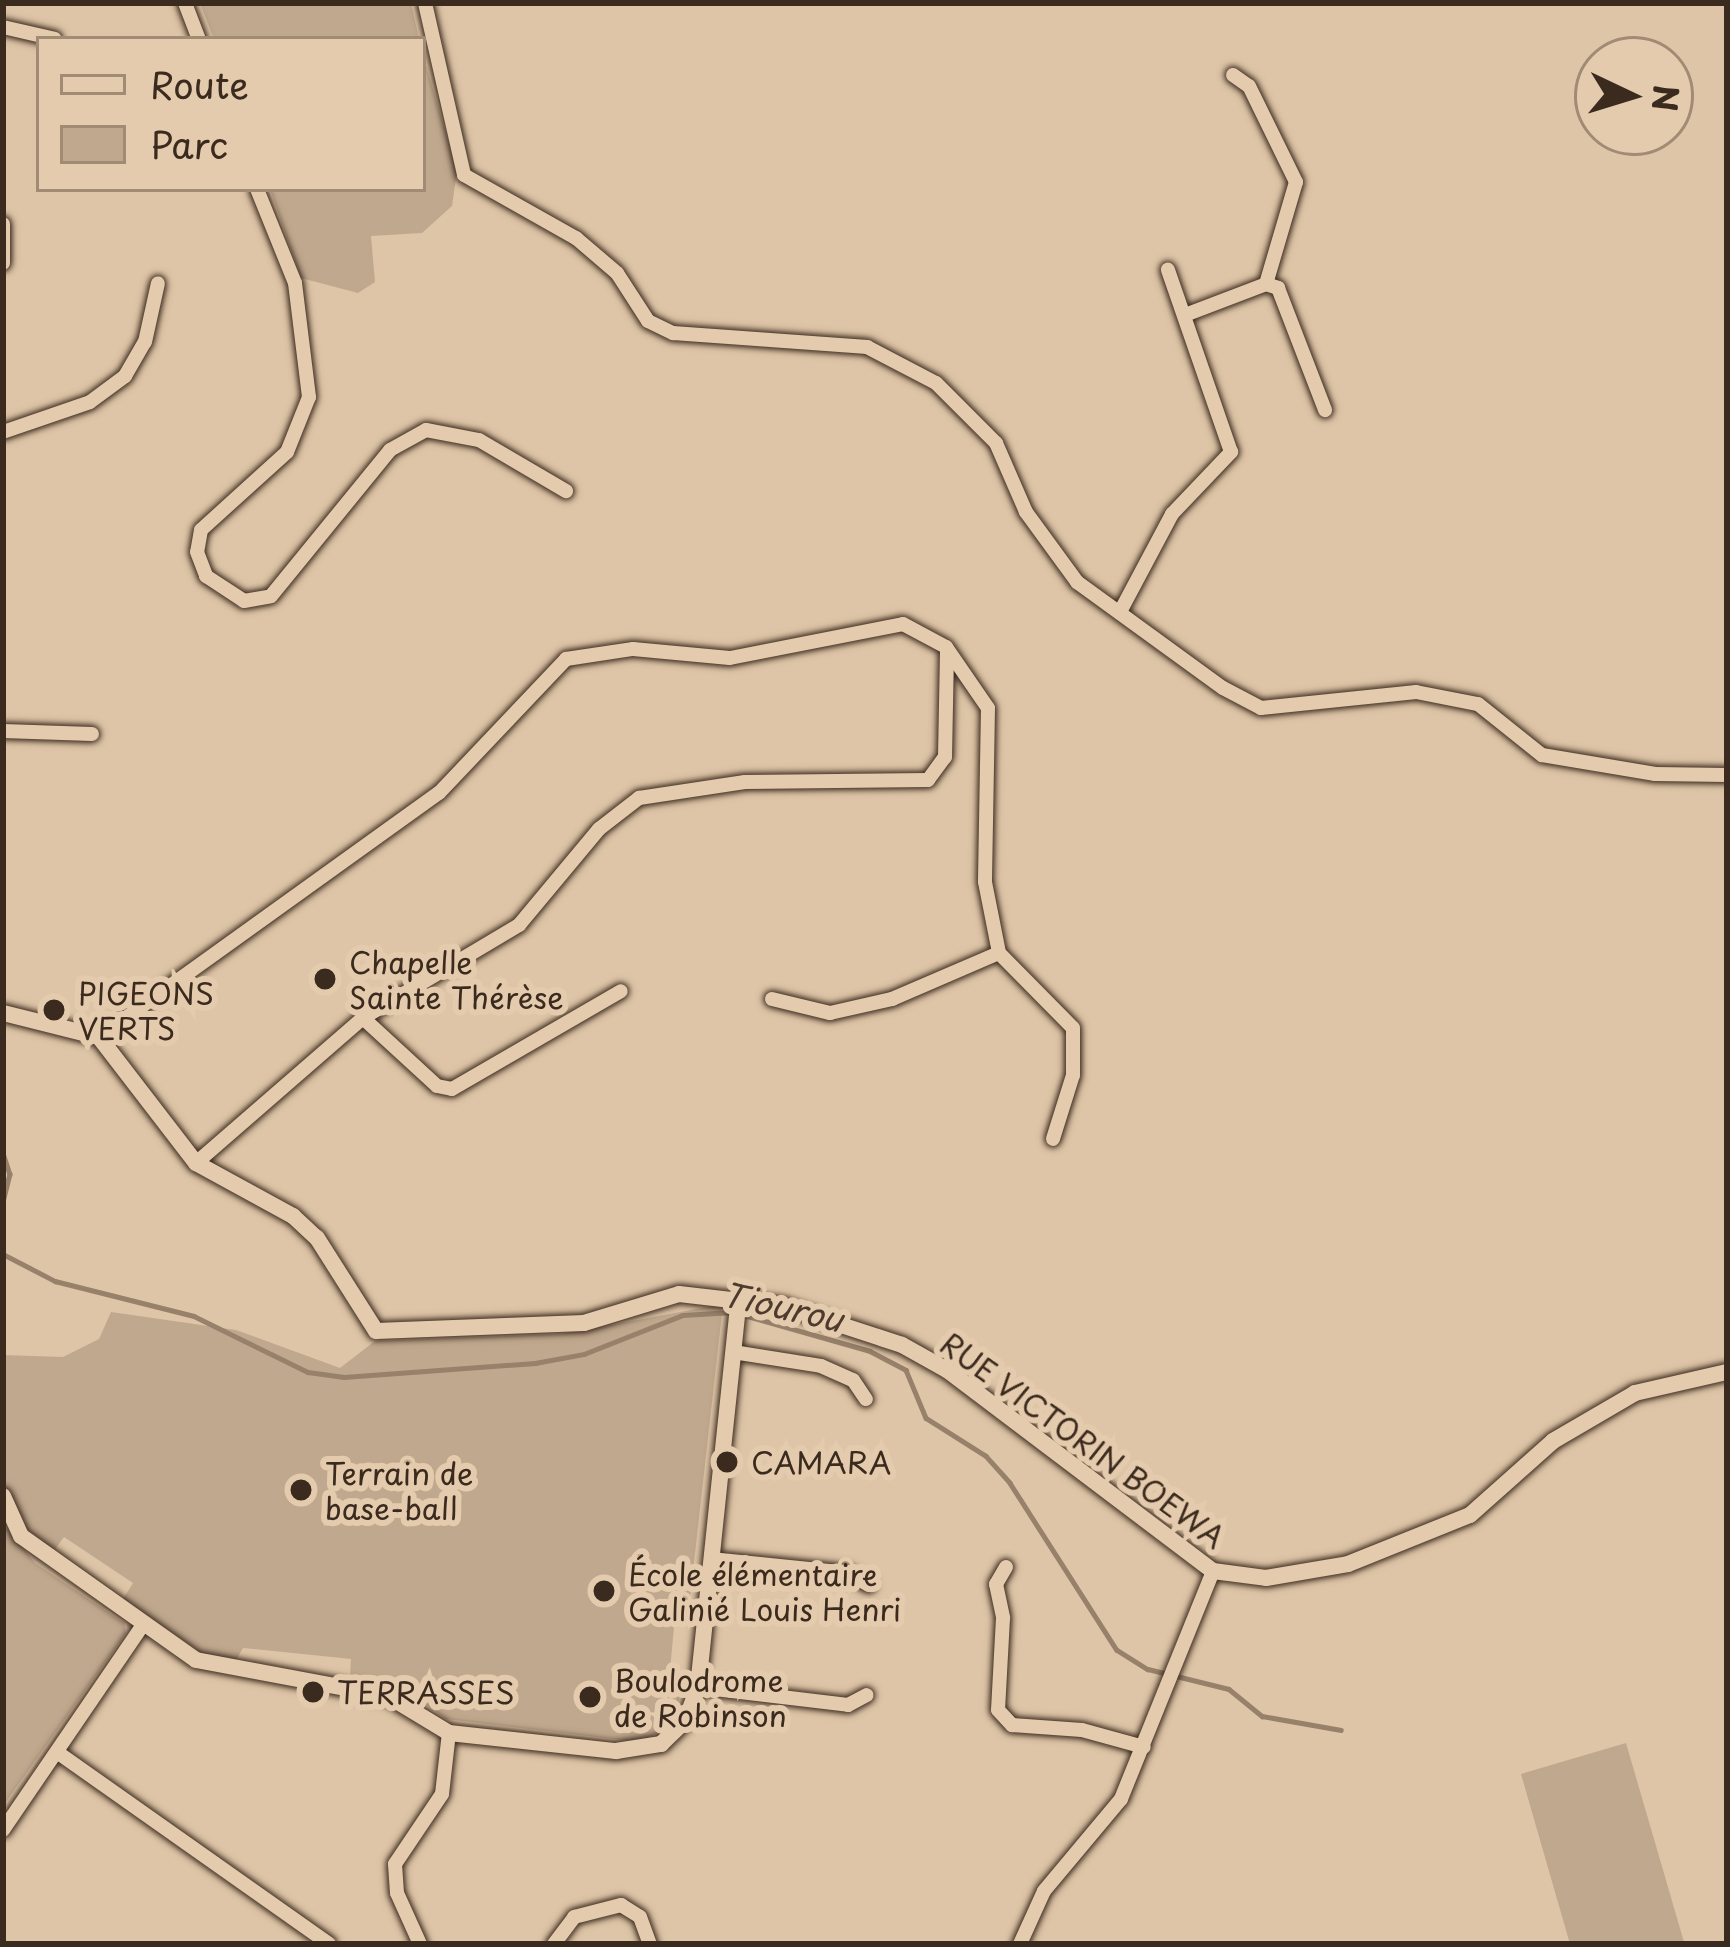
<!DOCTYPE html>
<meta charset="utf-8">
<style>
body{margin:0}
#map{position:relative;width:1730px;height:1947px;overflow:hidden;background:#dec5a7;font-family:"Playpen Sans",sans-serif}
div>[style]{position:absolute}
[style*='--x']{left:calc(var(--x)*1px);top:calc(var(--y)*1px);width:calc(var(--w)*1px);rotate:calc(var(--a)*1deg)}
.green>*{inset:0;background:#c0a88e}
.stream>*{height:4.5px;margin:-2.25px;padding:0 2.25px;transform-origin:2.25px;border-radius:2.25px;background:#97816b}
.roads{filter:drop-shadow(0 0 3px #3b2a1e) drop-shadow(0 0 3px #3b2a1e)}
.minor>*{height:14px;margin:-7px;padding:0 7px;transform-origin:7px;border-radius:7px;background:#e5cbad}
.tertiary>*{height:16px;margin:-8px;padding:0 8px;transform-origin:8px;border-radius:8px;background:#e5cbad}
.dots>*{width:33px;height:33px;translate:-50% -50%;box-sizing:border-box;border:6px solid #e5cbad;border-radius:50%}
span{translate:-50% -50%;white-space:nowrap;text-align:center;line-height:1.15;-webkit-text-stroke:12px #e5cbad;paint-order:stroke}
.poi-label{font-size:30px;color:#3b2a1e}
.left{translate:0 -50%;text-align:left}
.street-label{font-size:30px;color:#3b2a1e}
.water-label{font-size:33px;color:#4d3b2d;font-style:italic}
.frame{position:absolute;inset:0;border:6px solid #3b2a1e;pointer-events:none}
.legend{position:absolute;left:36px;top:36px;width:390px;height:156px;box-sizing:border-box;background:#e5cbad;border:3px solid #a18b74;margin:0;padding:15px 21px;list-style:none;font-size:36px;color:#3b2a1e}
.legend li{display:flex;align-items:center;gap:24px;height:60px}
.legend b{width:60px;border:3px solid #a18b74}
.north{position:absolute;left:1574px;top:36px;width:120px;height:120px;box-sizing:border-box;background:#e5cbad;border:3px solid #a18b74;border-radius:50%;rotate:94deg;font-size:33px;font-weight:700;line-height:48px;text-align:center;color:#3b2a1e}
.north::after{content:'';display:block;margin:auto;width:42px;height:54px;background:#3b2a1e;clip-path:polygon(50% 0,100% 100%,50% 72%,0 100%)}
</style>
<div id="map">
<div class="green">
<div style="clip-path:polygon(200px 3px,411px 3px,419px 39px,214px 39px)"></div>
<div style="clip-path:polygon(423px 55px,457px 171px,452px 206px,422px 233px,371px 236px,375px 282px,358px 293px,301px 278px,270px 189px,423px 189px)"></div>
<div style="clip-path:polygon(723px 1304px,688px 1616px,675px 1616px,669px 1681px,681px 1683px,678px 1709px,665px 1729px,639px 1742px,446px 1719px,399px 1685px,350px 1676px,351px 1659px,243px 1648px,234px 1664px,209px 1658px,123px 1599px,133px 1583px,64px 1537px,53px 1552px,24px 1526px,3px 1483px,3px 1355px,63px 1357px,99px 1339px,111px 1312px,236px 1330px,340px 1368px,375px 1341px,562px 1334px)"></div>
<div style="clip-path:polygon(3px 1522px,35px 1563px,124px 1623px,126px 1633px,3px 1806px)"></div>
<div style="clip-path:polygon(1626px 1743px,1684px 1942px,1570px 1944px,1521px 1774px)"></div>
</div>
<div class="stream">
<div style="--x:3;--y:1153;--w:22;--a:72"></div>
<div style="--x:10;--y:1174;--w:30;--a:104"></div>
<div style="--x:3;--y:1254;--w:59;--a:27.4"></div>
<div style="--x:55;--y:1281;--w:143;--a:14.1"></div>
<div style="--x:194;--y:1316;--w:127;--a:26.2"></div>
<div style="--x:308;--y:1372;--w:36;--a:8"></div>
<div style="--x:344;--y:1377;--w:192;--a:-4.2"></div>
<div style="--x:535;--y:1363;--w:50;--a:-10.4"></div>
<div style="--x:584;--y:1354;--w:106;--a:-21.5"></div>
<div style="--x:683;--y:1315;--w:50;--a:-3.4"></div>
<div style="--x:744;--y:1315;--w:131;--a:15.9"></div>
<div style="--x:870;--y:1351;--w:41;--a:27.8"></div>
<div style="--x:906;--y:1370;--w:52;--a:67.4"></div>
<div style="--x:926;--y:1418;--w:71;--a:32.3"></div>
<div style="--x:986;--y:1456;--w:36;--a:48"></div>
<div style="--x:1010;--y:1483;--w:198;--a:57.4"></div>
<div style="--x:1117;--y:1650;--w:36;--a:32"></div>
<div style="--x:1148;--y:1669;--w:83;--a:13.9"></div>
<div style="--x:1229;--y:1689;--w:43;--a:39.3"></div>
<div style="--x:1262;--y:1716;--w:80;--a:10"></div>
</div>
<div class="roads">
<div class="minor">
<div style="--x:185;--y:3;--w:39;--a:69"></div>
<div style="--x:425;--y:3;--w:176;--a:77.2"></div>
<div style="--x:464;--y:175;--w:129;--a:29.4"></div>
<div style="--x:576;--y:238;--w:54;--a:40.5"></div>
<div style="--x:617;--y:273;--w:57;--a:57.1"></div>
<div style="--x:648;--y:321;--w:28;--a:26"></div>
<div style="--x:673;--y:333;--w:195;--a:4.1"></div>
<div style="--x:867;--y:347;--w:78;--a:27.6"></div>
<div style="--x:936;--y:383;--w:85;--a:45"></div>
<div style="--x:996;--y:443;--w:75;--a:66.5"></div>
<div style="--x:1026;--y:512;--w:87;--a:53.9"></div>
<div style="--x:1077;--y:582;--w:180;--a:36"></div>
<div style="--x:1223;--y:688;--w:43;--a:27.8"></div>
<div style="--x:1261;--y:708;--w:156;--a:-5.9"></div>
<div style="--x:1416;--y:692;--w:63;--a:11"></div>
<div style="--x:1478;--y:704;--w:82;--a:38.6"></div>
<div style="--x:1542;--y:755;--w:115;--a:9.5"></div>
<div style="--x:1655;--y:774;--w:72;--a:0.8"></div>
<div style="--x:3;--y:27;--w:53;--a:13"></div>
<div style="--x:1233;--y:75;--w:19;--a:35"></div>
<div style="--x:1249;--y:86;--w:107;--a:63.9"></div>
<div style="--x:1296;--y:182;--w:106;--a:106.4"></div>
<div style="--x:257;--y:189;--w:101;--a:68"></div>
<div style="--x:295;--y:283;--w:115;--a:83"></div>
<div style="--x:309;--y:397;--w:59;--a:111.8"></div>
<div style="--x:287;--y:452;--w:116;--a:137.8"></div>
<div style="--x:201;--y:530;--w:22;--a:100"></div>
<div style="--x:197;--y:552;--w:26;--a:69"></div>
<div style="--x:206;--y:576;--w:45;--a:33.3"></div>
<div style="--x:244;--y:601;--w:27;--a:-10"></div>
<div style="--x:271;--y:596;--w:188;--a:-50.8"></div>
<div style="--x:390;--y:450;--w:41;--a:-29.1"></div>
<div style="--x:426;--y:430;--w:54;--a:10.7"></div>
<div style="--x:479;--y:440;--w:101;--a:30.4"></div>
<div style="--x:3;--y:224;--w:39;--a:90"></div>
<div style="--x:1185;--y:315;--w:87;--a:-20.9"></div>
<div style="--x:1266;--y:284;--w:13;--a:18"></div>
<div style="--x:1278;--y:288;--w:131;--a:68.9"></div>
<div style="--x:3;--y:432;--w:92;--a:-19"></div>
<div style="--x:90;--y:402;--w:44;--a:-36.6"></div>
<div style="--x:125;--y:376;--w:39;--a:-60"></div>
<div style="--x:145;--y:342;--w:60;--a:-77.6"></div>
<div style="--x:1121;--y:610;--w:109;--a:-62"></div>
<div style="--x:1172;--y:514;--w:86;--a:-46.4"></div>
<div style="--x:1231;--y:452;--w:193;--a:-109.1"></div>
<div style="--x:3;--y:731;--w:89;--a:1.9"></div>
<div style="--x:772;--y:999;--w:60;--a:13.6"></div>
<div style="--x:830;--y:1013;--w:64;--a:-12.7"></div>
<div style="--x:892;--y:999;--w:116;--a:-23.3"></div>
<div style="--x:363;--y:1018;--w:100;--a:42.6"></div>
<div style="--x:437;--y:1086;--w:15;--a:11"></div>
<div style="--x:452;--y:1089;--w:195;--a:-30.1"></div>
<div style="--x:99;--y:1037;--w:418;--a:-35.7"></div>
<div style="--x:439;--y:793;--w:185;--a:-46.5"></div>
<div style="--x:566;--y:659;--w:68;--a:-8.5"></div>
<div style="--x:633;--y:649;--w:97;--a:5.3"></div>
<div style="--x:730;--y:658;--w:176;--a:-11.1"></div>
<div style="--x:903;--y:624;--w:49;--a:28.1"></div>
<div style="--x:946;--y:647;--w:74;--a:55.5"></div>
<div style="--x:988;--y:708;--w:174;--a:91"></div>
<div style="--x:985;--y:882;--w:72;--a:78.8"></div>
<div style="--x:999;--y:953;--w:105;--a:45.4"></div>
<div style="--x:1073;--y:1028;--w:47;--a:90"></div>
<div style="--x:1073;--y:1075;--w:67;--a:107.4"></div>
<div style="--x:196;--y:1163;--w:221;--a:-41"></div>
<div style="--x:363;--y:1018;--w:182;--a:-30.8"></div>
<div style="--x:519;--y:925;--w:125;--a:-50.2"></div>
<div style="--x:599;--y:829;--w:51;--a:-37.8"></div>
<div style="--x:639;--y:798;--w:107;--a:-8.6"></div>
<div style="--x:745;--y:782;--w:183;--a:-0.6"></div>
<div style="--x:928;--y:780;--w:29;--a:-54"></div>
<div style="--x:945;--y:757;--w:105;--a:-88.9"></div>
<div style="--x:733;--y:1352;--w:89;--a:9"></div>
<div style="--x:821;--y:1366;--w:35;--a:24"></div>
<div style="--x:853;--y:1380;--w:23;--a:56"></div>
<div style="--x:711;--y:1559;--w:138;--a:5.8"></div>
<div style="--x:848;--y:1573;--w:24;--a:30"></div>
<div style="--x:1006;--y:1567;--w:20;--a:120"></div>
<div style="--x:996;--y:1584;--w:35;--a:78"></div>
<div style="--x:1003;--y:1618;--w:92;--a:93.1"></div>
<div style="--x:998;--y:1710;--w:21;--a:47"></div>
<div style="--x:1012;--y:1725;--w:70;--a:4.1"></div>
<div style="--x:1082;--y:1730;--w:64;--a:15.3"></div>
<div style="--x:698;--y:1687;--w:151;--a:6.8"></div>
<div style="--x:848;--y:1705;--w:21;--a:-28"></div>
<div style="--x:57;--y:1752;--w:333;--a:35.2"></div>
<div style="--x:3;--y:1830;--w:248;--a:-55.7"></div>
<div style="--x:420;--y:1944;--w:56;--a:-114.3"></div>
<div style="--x:397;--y:1893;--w:29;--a:-94"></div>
<div style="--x:395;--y:1864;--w:84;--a:-56.1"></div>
<div style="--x:442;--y:1794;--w:61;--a:-83.5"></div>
<div style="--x:554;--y:1944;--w:34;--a:-53"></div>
<div style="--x:574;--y:1917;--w:49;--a:-14.3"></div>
<div style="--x:621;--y:1905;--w:22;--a:32"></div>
<div style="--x:640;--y:1917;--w:29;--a:70"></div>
<div style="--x:1020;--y:1944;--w:58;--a:-65.6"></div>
<div style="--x:1044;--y:1891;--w:120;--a:-50.1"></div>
<div style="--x:1121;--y:1799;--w:246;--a:-68"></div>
</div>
<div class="tertiary">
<div style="--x:3;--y:1013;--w:99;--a:14"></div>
<div style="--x:99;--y:1037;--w:159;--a:52.4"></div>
<div style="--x:196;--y:1163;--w:111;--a:28.7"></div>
<div style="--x:293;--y:1216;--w:33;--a:43"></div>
<div style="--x:317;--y:1238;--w:110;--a:57.6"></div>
<div style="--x:376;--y:1331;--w:208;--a:-2.2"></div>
<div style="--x:584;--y:1323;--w:99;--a:-17"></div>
<div style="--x:679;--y:1294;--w:105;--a:6.6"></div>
<div style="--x:783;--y:1306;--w:125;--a:18.1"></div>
<div style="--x:902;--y:1345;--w:51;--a:29.1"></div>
<div style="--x:947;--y:1370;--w:333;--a:37.1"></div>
<div style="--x:1213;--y:1571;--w:53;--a:7.5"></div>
<div style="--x:1266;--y:1578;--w:83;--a:-9.7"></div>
<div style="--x:1348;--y:1564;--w:131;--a:-21.9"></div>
<div style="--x:1470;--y:1515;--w:111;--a:-41.7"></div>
<div style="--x:1553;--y:1441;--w:95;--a:-30.3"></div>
<div style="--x:1635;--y:1393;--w:94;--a:-12.9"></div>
<div style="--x:3;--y:1496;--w:44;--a:65.8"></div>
<div style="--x:21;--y:1536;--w:214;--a:35.3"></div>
<div style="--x:196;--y:1660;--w:195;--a:10.6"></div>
<div style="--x:388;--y:1696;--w:71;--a:31.2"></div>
<div style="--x:449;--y:1733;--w:168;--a:6.2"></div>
<div style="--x:616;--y:1751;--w:46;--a:-8.8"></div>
<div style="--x:661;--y:1744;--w:35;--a:-44"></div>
<div style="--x:686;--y:1720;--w:35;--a:-70"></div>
<div style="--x:698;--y:1687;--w:391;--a:-84"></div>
</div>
</div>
<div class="dots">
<div style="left:325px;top:979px;background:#3b2a1e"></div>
<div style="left:54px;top:1010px;background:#3b2a1e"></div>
<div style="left:727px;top:1462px;background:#3b2a1e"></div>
<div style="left:301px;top:1490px;background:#3b2a1e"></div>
<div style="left:604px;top:1591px;background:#3b2a1e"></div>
<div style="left:313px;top:1692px;background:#3b2a1e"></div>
<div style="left:590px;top:1697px;background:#3b2a1e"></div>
</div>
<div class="poi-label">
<span class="left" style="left:349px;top:979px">Chapelle<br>Sainte Thérèse</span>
<span class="left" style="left:78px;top:1010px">PIGEONS<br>VERTS</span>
<span class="left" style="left:751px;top:1462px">CAMARA</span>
<span class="left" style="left:325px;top:1490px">Terrain de<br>base-ball</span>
<span class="left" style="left:628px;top:1591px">École élémentaire<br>Galinié Louis Henri</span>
<span class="left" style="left:614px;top:1697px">Boulodrome<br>de Robinson</span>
<span class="left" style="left:337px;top:1692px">TERRASSES</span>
</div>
<div class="street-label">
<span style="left:1083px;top:1440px;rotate:36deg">RUE VICTORIN BOEWA</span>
</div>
<div class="water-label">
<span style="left:783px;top:1306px;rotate:13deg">Tiourou</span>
</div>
<div class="frame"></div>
<ul class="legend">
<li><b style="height:15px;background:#e5cbad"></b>Route</li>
<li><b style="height:33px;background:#c0a88e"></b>Parc</li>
</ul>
<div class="north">N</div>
</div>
